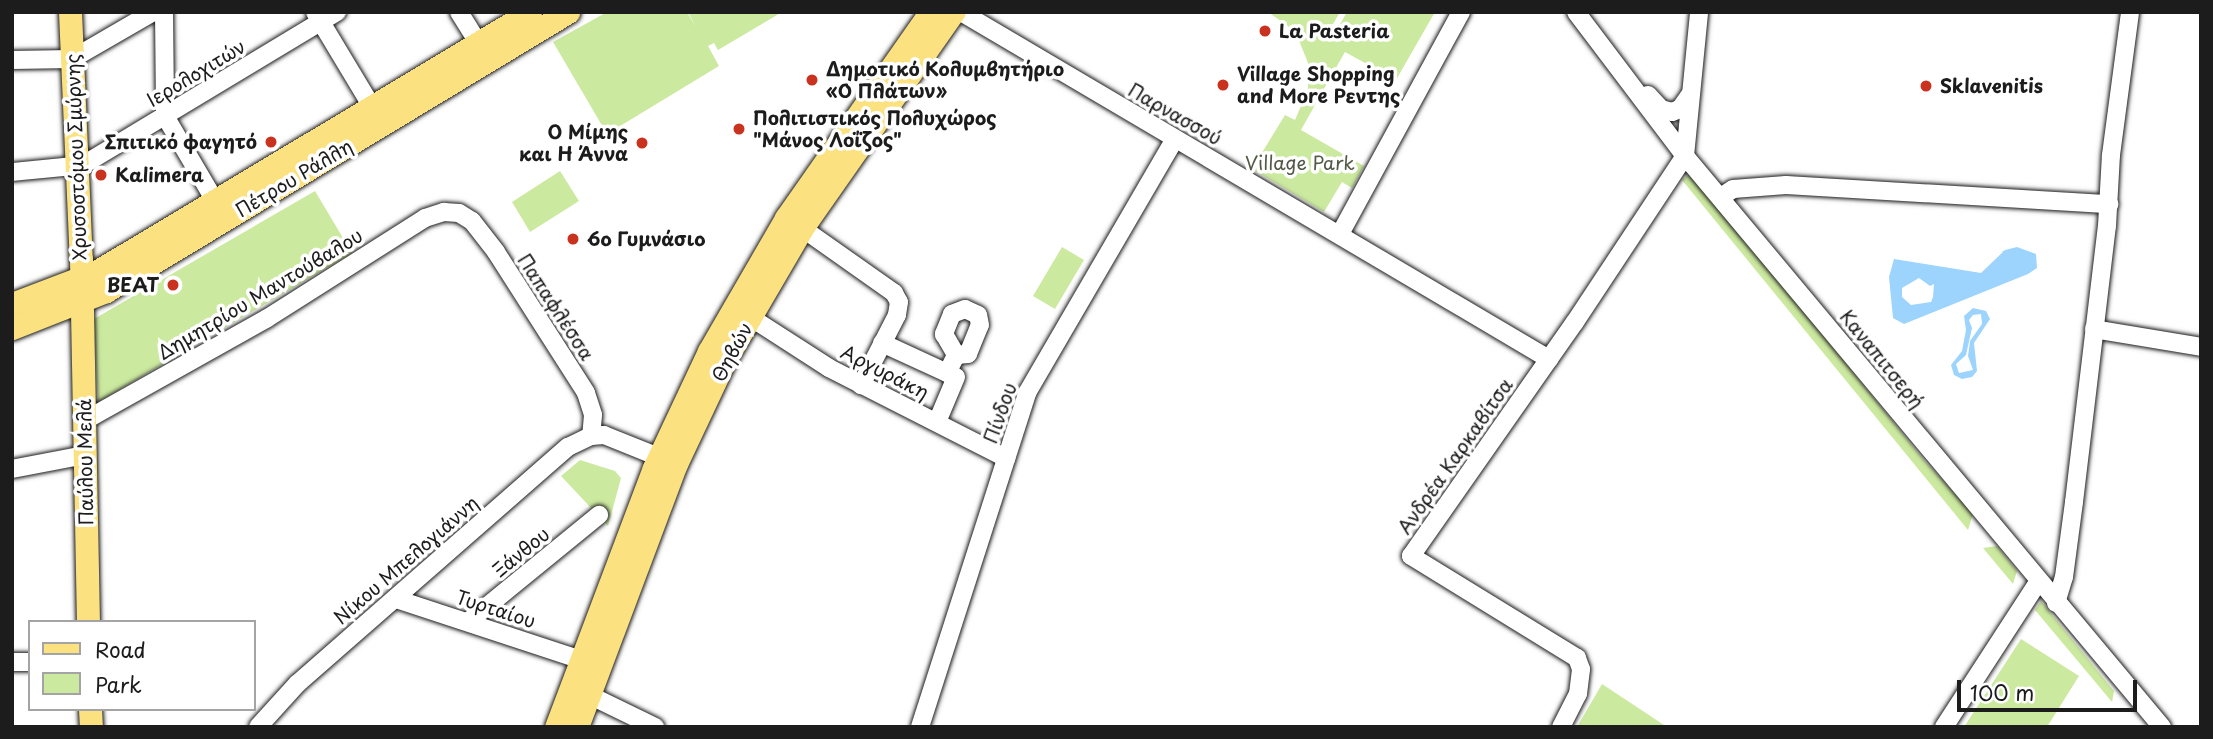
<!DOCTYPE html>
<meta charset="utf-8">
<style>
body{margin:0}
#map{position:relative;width:2213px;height:739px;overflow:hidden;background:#fff;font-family:"Playpen Sans",sans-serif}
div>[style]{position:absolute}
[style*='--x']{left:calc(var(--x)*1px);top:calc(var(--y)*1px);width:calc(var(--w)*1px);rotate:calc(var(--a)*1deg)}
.green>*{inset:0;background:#cce9a0}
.water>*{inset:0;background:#9dd4fd}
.roads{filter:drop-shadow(0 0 2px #1c1c1c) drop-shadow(0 0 2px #1c1c1c)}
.minor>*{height:18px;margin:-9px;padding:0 9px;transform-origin:9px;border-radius:9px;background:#fff}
.major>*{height:23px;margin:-11.5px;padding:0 11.5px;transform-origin:11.5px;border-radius:11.5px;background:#fbe180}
.dots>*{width:19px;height:19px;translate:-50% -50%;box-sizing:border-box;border:4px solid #fff;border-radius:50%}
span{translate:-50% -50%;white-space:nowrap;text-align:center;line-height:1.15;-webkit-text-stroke:7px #fff;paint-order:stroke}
.poi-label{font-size:19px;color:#1c1c1c;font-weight:700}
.left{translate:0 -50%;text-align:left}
.right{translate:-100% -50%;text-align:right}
.street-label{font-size:19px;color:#1c1c1c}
.park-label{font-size:19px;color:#515a44}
.frame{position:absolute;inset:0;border:14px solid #1c1c1c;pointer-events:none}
.legend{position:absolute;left:28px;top:620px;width:228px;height:91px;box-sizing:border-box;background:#fff;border:2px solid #a4a4a4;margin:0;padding:9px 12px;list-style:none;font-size:21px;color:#1c1c1c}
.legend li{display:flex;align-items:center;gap:14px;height:35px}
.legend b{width:35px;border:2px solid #a4a4a4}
.scale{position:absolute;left:1957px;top:680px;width:180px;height:32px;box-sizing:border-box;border:4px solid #1c1c1c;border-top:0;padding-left:9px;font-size:21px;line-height:24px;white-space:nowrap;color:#1c1c1c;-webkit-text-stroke:5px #fff;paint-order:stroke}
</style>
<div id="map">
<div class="green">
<div style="clip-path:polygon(607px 12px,687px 12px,696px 27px,688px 12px,782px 12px,718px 50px,714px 43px,708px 46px,719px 66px,607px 134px,553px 42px)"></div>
<div style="clip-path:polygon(1268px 12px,1340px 12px,1333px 24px,1325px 26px,1335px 33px,1347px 12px,1435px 12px,1396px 80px,1345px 52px,1330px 78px,1301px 130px,1364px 166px,1352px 188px,1342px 182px,1324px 212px,1252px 169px,1285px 115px,1295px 120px,1308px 89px,1308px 63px,1300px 43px,1288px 26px)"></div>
<div style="clip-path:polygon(560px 171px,579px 201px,530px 232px,512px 202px)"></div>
<div style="clip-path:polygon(1688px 175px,1693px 175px,1924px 460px,1973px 514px,1968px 530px,1682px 180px)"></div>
<div style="clip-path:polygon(315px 191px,352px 253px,98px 402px,94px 319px)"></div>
<div style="clip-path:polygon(1062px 247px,1084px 260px,1055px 309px,1033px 296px)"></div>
<div style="clip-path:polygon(580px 460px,615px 471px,621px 478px,608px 526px,561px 476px)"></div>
<div style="clip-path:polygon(1997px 546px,2017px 571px,2013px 584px,1983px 548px)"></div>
<div style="clip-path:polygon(2041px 601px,2114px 691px,2112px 702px,2035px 610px)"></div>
<div style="clip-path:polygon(2021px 639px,2079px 676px,2047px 727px,1964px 727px)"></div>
<div style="clip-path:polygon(1602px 684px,1667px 727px,1577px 727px)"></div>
</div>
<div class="water">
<div style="clip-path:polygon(evenodd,2017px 247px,2036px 254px,2037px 268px,2028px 274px,1904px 324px,1893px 318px,1889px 277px,1894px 259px,1981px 273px,2005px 250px,2017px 247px,1919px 278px,1930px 286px,1934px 284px,1933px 297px,1931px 302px,1911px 305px,1902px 297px,1902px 288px,1919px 278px)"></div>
<div style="clip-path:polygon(evenodd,1973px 308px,1986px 311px,1990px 319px,1974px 343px,1977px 371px,1972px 377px,1962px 379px,1954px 375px,1951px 365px,1962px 351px,1966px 330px,1964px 316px,1973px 308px,1981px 314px,1982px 324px,1970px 341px,1968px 356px,1973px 370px,1959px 373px,1956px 364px,1966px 355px,1972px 328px,1969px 320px,1973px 315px,1981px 314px)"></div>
</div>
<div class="roads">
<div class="minor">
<div style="--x:164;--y:12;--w:104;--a:89.4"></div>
<div style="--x:165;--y:116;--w:99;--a:59.5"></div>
<div style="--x:315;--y:12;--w:111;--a:59"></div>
<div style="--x:459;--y:12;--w:36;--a:58"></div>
<div style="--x:961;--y:12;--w:683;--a:30.55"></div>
<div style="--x:1576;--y:12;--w:181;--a:52.9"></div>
<div style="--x:1685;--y:156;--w:744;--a:50.13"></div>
<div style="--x:12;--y:60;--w:60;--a:-1"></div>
<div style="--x:72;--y:59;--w:94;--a:-30.1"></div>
<div style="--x:1648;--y:95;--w:19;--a:47"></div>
<div style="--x:1661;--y:109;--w:11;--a:15"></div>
<div style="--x:1672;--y:112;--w:9;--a:-21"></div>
<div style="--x:1680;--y:109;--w:19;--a:-55"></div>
<div style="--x:12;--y:172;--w:71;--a:-5.6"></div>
<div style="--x:83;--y:165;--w:297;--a:-31.1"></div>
<div style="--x:1721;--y:197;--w:14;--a:-34"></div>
<div style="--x:1733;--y:189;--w:53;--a:-4.3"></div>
<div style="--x:1786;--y:185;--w:324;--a:3.4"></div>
<div style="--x:802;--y:228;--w:113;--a:35.2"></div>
<div style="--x:894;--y:293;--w:10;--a:61"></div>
<div style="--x:899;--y:302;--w:13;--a:99"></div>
<div style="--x:897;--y:315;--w:79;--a:117.2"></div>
<div style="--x:1340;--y:234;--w:253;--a:-61.4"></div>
<div style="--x:750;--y:317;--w:94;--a:32.8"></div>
<div style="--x:829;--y:368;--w:199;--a:27"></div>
<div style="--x:2094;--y:329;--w:109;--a:9.5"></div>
<div style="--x:882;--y:343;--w:81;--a:24.7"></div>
<div style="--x:956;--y:377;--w:49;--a:112.9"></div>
<div style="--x:947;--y:373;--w:20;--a:-63"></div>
<div style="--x:956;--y:355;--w:12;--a:-5"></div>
<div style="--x:968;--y:354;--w:31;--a:-68"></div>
<div style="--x:980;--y:325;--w:10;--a:-101"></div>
<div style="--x:978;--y:315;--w:14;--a:-155"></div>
<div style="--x:965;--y:309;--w:14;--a:159"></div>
<div style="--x:952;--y:314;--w:22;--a:112"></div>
<div style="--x:944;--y:334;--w:24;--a:60"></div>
<div style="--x:84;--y:421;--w:209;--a:-29.3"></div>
<div style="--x:266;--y:319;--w:188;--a:-32.4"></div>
<div style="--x:425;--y:218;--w:20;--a:-18"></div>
<div style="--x:444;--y:212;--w:15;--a:4"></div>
<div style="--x:459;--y:213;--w:15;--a:32"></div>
<div style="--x:472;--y:221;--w:39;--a:52"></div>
<div style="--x:496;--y:252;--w:167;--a:57.4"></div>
<div style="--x:586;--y:393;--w:23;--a:72"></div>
<div style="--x:593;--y:415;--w:21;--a:95"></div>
<div style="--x:12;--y:469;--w:74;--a:-10.9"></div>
<div style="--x:396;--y:599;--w:196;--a:18.2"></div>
<div style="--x:2056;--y:603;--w:27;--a:-73"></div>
<div style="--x:2064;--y:577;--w:76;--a:-82.4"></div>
<div style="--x:2074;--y:502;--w:278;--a:-83.2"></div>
<div style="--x:2107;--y:226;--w:71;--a:-86.8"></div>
<div style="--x:2111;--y:155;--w:144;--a:-82.4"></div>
<div style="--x:469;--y:621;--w:168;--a:-39.2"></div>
<div style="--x:12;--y:662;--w:18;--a:0"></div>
<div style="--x:579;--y:690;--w:85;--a:26"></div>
<div style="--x:258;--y:727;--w:58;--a:-47.8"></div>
<div style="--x:297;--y:684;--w:360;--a:-41.2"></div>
<div style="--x:568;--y:447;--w:25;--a:-26"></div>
<div style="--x:591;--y:436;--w:13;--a:-4"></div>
<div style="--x:604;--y:435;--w:72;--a:21.9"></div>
<div style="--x:920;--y:727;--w:351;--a:-72.2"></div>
<div style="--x:1027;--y:393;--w:294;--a:-59.8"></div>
<div style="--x:1561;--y:727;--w:37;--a:-63"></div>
<div style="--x:1578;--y:694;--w:25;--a:-83"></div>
<div style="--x:1581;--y:669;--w:12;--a:-110"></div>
<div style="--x:1577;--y:658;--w:195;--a:-148.4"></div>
<div style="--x:1411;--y:556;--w:286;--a:-55"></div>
<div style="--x:1575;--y:322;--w:199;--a:-56.5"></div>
<div style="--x:1685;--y:156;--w:145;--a:-84.4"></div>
<div style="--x:1944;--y:727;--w:173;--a:-57"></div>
</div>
<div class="major">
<div style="--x:70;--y:12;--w:247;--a:87.5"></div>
<div style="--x:81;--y:259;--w:363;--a:88.9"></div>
<div style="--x:12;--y:304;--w:90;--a:-20.9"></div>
<div style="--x:96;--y:272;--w:506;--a:-30.92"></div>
<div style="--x:12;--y:328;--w:101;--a:-21.5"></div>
<div style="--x:106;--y:291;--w:540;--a:-31.13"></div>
<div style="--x:90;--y:709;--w:18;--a:87"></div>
<div style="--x:556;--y:727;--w:277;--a:-69.3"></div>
<div style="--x:654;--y:468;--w:129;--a:-64.8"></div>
<div style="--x:709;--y:351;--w:154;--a:-59.9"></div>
<div style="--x:786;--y:218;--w:251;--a:-55"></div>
<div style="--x:577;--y:727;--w:281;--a:-69.4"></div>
<div style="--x:676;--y:464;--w:115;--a:-64.8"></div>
<div style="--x:725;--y:360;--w:153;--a:-59.7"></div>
<div style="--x:802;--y:228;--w:264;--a:-55"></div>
</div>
</div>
<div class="dots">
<div style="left:1265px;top:31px;background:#c8321e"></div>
<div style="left:812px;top:80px;background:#c8321e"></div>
<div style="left:1223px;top:85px;background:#c8321e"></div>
<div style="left:1926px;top:86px;background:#c8321e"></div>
<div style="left:739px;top:129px;background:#c8321e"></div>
<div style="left:271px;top:142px;background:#c8321e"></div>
<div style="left:642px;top:143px;background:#c8321e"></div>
<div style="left:101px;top:175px;background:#c8321e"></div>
<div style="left:573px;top:239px;background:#c8321e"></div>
<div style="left:173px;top:285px;background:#c8321e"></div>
</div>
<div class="poi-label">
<span class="left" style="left:1279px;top:31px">La Pasteria</span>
<span class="left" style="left:826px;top:80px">Δημοτικό Κολυμβητήριο<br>«Ο Πλάτων»</span>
<span class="left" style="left:1237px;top:85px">Village Shopping<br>and More Ρεντης</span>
<span class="left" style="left:1940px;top:86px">Sklavenitis</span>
<span class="left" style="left:753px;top:129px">Πολιτιστικός Πολυχώρος<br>"Μάνος Λοΐζος"</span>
<span class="right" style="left:628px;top:143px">Ο Μίμης<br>και Η Άννα</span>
<span class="right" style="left:257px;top:142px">Σπιτικό φαγητό</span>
<span class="left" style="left:115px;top:175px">Kalimera</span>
<span class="left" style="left:587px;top:239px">6ο Γυμνάσιο</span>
<span class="right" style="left:159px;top:285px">ΒΕΑΤ</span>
</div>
<div class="street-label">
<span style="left:196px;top:73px;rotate:-31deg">Ιερολοχιτών</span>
<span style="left:1175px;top:114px;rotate:30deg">Παρνασσού</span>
<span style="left:76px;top:157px;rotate:-92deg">Χρυσοστόμου Σμύρνης</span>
<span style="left:294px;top:178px;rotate:-31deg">Πέτρου Ράλλη</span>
<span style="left:260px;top:294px;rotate:-31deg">Δημητρίου Μαντούβαλου</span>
<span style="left:556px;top:307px;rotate:57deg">Παπαφλέσσα</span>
<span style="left:732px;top:352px;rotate:-62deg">Θηβών</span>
<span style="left:1882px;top:359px;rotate:51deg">Καναπιτσερή</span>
<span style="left:885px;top:372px;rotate:27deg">Αργυράκη</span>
<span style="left:1000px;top:413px;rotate:-70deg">Πίνδου</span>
<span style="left:1455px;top:456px;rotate:-55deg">Ανδρέα Καρκαβίτσα</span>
<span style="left:85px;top:462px;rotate:-91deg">Παύλου Μελά</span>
<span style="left:521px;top:552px;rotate:-39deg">Ξάνθου</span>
<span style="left:406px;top:560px;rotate:-41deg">Νίκου Μπελογιάννη</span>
<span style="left:496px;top:609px;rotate:18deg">Τυρταίου</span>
</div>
<div class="park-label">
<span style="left:1300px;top:163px">Village Park</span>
</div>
<div class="frame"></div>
<ul class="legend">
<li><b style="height:9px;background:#fbe180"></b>Road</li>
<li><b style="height:19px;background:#cce9a0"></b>Park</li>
</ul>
<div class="scale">100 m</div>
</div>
